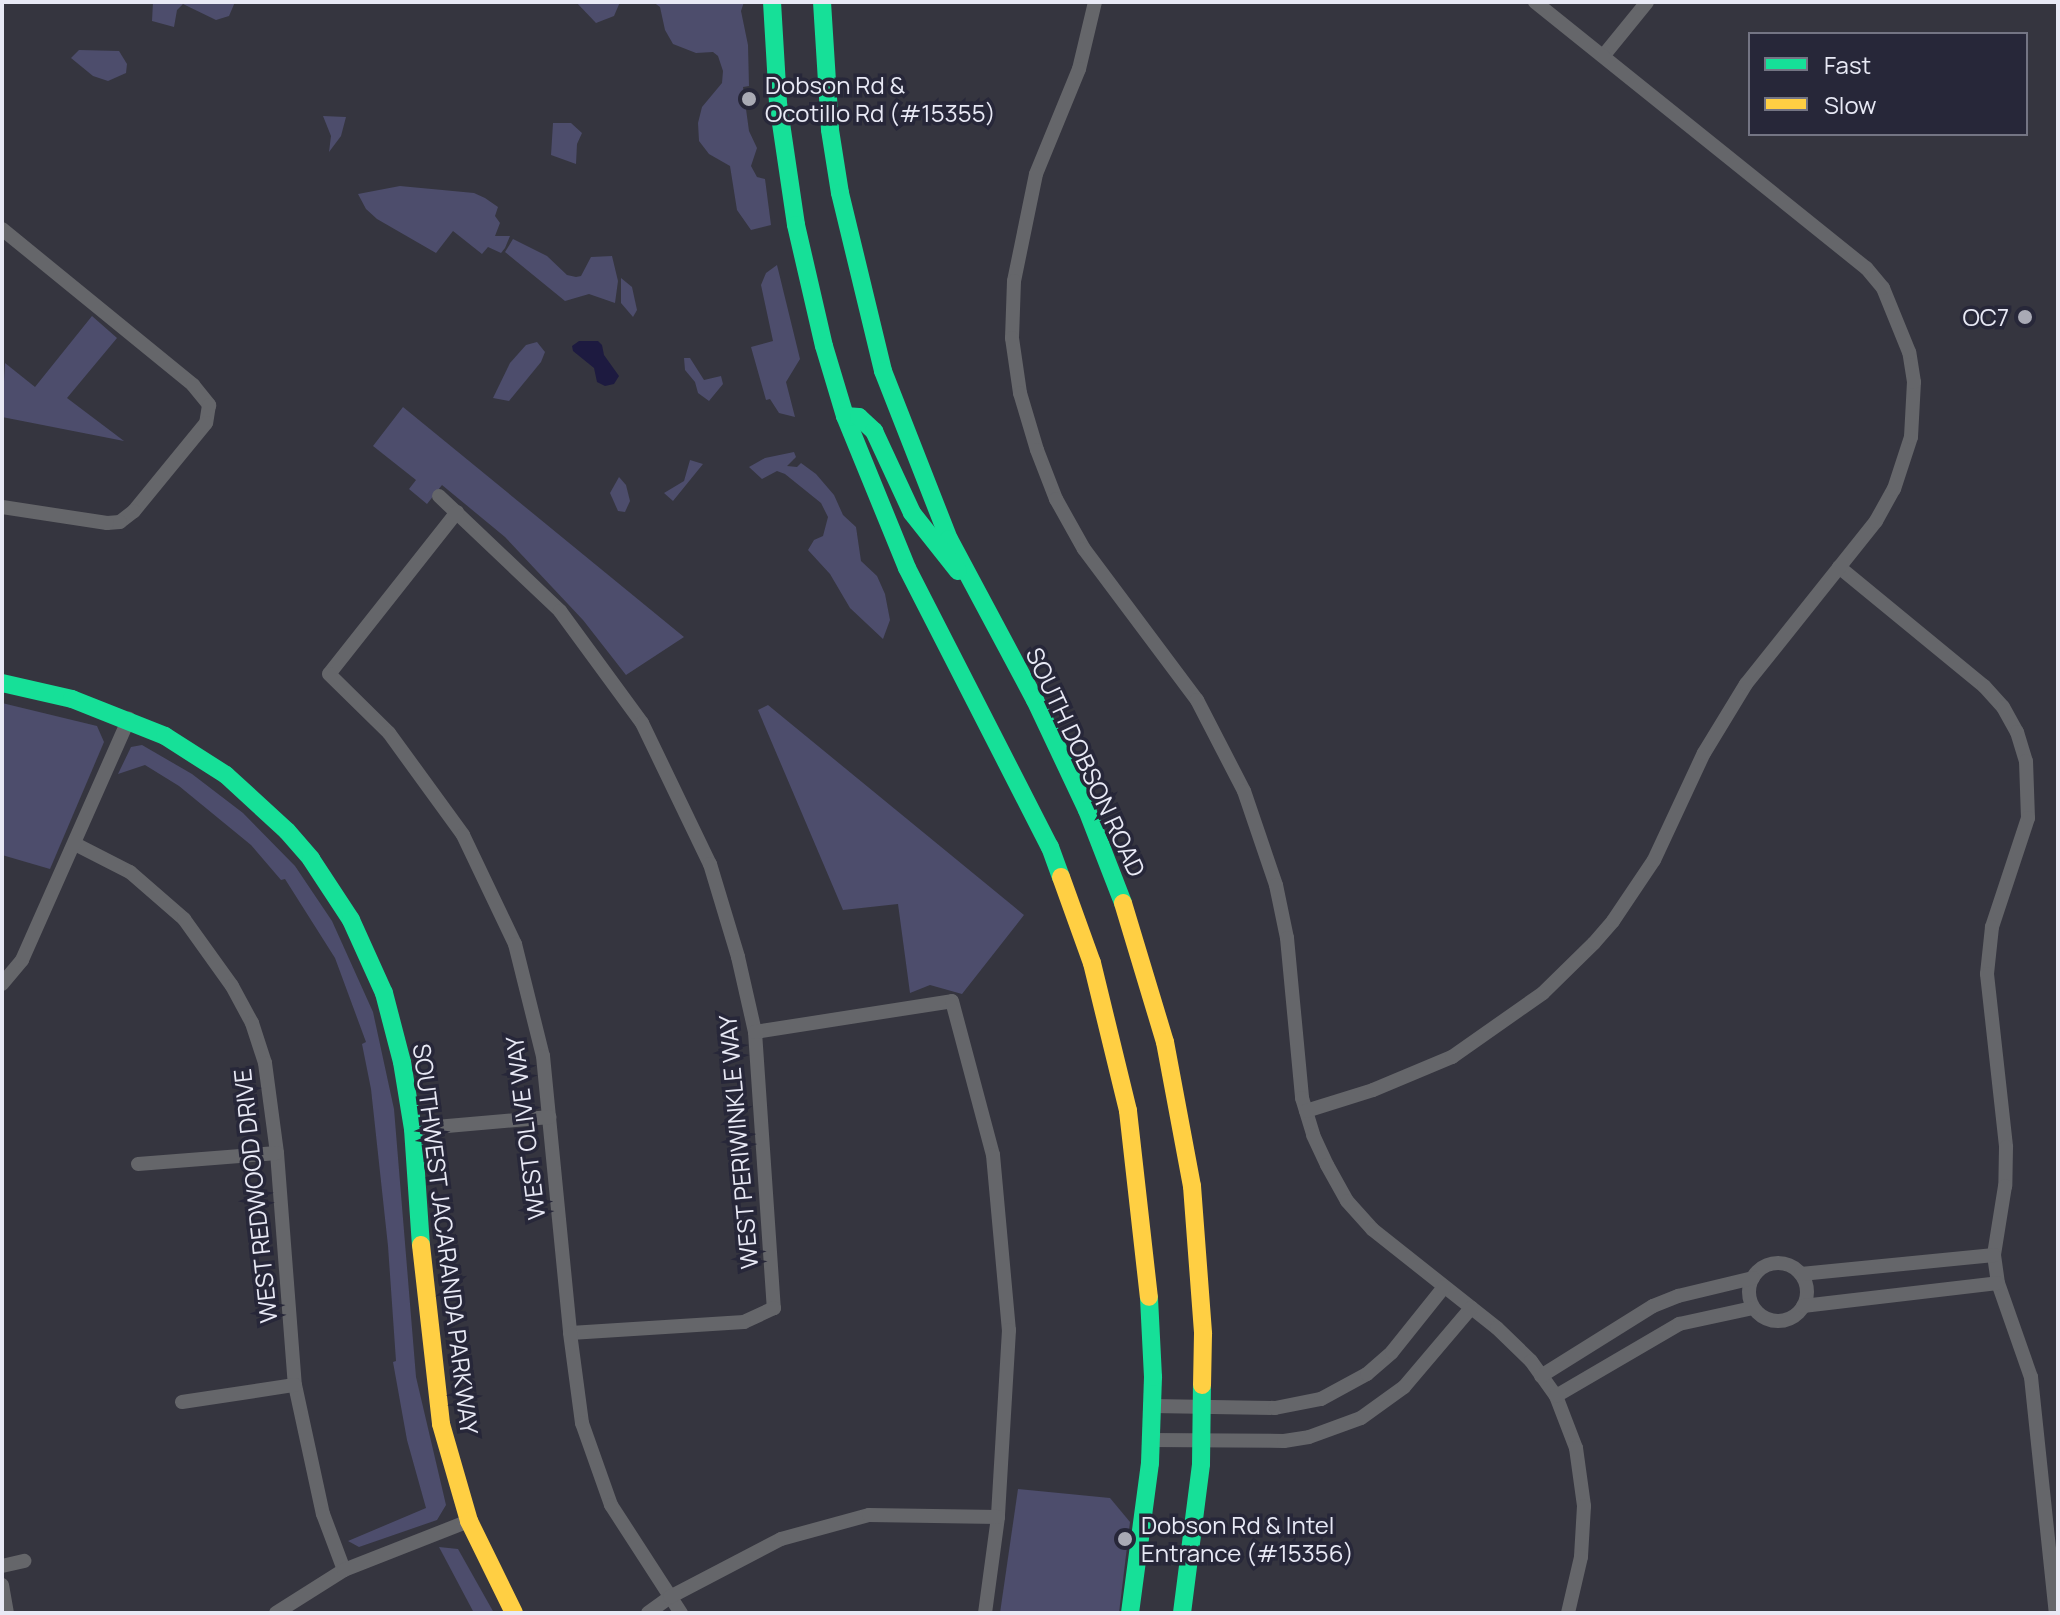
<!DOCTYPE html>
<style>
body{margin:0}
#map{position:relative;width:2060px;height:1615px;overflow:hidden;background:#35353f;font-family:Manrope,sans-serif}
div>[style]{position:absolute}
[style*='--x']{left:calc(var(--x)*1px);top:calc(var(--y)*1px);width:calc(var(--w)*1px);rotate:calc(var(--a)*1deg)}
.green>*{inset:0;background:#4d4d6c}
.water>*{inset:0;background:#1d1a40}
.street>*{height:14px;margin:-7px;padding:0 7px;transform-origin:7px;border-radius:7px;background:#65666a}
.street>.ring{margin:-7px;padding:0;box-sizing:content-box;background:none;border:14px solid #65666a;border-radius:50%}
.fast>*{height:18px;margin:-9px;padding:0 9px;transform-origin:9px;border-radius:9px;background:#16e098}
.slow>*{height:18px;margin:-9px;padding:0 9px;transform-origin:9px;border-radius:9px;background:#ffcf43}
.dots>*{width:22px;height:22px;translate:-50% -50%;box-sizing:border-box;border:4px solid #272739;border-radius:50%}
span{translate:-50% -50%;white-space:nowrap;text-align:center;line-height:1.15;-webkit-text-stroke:7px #272739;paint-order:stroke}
.poi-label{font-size:24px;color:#e8e9f5}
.left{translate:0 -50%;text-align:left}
.right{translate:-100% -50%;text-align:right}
.street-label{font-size:24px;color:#e8e9f5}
.frame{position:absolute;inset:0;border:4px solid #e8e9f5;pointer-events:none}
.legend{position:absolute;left:1748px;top:32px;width:280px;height:104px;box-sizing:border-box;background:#272739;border:2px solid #747584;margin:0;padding:10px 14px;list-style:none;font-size:24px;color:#e8e9f5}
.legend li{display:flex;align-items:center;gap:16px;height:40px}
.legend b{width:40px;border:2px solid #747584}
</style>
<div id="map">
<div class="green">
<div style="clip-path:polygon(153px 2px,235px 2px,229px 16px,216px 20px,183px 4px,177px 10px,174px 27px,152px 21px)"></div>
<div style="clip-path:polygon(576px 2px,620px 2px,614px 16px,596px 23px)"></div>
<div style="clip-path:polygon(653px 2px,744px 2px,741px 11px,748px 45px,749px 86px,743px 87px,749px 131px,757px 148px,751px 166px,757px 177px,765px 179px,771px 225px,751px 230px,737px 210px,730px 166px,709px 154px,699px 141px,698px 123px,702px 107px,722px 83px,723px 71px,718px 56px,713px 52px,696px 53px,673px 44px,665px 30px,660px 7px)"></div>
<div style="clip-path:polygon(79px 50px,119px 51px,127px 64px,126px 73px,108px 81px,93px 76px,71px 58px)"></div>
<div style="clip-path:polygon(323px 116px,346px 117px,341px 136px,329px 152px,331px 136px)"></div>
<div style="clip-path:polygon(553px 123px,571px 123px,582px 133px,577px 144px,576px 164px,551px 155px)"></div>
<div style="clip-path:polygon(400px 186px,474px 193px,485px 198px,498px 207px,495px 216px,500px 223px,495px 236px,510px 236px,505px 248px,501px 253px,488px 247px,482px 254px,453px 231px,436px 253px,377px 219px,366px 209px,358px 194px)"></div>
<div style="clip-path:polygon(513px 239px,547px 256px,567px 275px,576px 277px,581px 276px,591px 257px,612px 256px,618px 281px,615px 303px,589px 294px,565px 301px,505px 252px)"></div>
<div style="clip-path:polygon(777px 265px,800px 359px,786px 382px,795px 417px,779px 413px,770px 399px,766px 400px,751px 347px,773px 341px,761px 285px,766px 273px)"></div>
<div style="clip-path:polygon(621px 278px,632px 287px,637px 310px,633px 317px,621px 303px)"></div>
<div style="clip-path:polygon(92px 316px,117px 338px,67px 398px,124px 441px,2px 417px,5px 363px,35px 387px)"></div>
<div style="clip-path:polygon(537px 342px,545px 352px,541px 362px,509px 401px,493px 398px,510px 363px,526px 345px)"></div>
<div style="clip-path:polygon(684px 358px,690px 358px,704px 380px,721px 376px,723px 384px,709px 401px,698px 393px,695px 382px,685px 370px)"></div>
<div style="clip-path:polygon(403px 407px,684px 637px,626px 675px,583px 620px,505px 537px,442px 485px,427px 504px,409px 489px,416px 480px,373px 446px)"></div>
<div style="clip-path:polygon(794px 452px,796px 457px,787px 466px,797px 467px,801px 463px,816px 474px,834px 495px,843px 515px,856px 527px,861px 561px,877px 576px,885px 594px,890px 620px,883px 639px,850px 608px,830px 574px,808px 550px,814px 540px,823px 536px,828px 517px,821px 503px,785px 474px,777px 471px,762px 479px,749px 467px,765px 458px)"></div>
<div style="clip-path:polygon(690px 460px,703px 464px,673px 501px,664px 493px,684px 481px)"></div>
<div style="clip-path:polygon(619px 477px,626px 485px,630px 501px,625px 512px,618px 511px,610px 493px)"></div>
<div style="clip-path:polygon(2px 703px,97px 726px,104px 742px,50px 869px,2px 855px)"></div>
<div style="clip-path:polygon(768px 705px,1024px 915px,962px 994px,930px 985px,910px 993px,898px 904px,843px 910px,758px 710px)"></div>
<div style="clip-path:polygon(142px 745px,192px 774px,243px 813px,295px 866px,332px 921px,373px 1012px,394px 1109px,416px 1377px,446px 1505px,437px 1520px,359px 1547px,348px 1541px,426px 1508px,407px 1440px,393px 1362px,396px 1361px,388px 1246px,371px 1089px,362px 1044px,366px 1042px,335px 958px,285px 879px,281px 880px,251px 845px,179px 786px,145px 765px,118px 774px,131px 747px)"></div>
<div style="clip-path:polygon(1018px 1489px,1110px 1498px,1130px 1522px,1119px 1613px,1000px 1613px)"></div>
<div style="clip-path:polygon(439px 1547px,458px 1549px,494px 1613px,474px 1613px)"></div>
</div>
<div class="water">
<div style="clip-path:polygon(579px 341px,598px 341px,602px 345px,604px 355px,619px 376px,614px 384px,605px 386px,597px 382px,594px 368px,573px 351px,572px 346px)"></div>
</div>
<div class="street">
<div style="--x:1095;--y:2;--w:69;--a:103.4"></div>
<div style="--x:1079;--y:69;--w:113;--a:112.3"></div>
<div style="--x:1036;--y:174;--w:109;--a:101.6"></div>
<div style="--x:1014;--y:281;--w:57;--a:92"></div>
<div style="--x:1012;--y:338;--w:56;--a:81.7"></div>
<div style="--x:1020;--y:393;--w:59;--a:73.4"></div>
<div style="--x:1037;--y:450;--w:53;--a:68.8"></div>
<div style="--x:1056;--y:499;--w:57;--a:60.8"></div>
<div style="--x:1084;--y:549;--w:189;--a:53.2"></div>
<div style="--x:1197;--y:700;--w:102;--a:62.7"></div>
<div style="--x:1244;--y:791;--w:99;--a:71.2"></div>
<div style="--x:1276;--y:885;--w:54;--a:78.3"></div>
<div style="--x:1287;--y:938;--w:161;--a:84.6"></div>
<div style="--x:1302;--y:1098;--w:39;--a:73"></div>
<div style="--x:1313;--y:1135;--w:33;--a:65"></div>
<div style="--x:1327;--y:1165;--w:41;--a:60.9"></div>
<div style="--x:1347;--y:1201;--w:38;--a:48"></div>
<div style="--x:1372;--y:1229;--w:159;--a:38.4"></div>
<div style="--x:1497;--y:1328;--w:47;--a:44.1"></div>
<div style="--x:1531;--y:1361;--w:43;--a:54.5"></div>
<div style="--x:1556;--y:1396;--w:56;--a:69"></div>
<div style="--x:1576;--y:1448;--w:59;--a:82.1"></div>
<div style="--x:1584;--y:1506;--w:51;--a:93.4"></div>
<div style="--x:1581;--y:1557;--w:57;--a:103.1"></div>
<div style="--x:1604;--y:55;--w:68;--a:-50.9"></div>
<div style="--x:2;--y:229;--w:247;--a:39.2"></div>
<div style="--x:193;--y:385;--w:26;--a:51"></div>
<div style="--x:209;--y:405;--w:18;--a:99"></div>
<div style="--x:206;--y:423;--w:114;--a:129.3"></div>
<div style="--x:134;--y:511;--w:18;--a:142"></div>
<div style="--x:120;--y:522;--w:13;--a:176"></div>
<div style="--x:107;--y:523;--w:106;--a:-171.3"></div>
<div style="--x:439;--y:496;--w:167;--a:43.5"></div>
<div style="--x:560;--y:611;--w:139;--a:53.8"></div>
<div style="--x:642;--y:723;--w:157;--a:64.3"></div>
<div style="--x:710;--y:864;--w:97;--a:73.2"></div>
<div style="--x:738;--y:957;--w:77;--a:77.2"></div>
<div style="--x:755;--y:1032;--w:277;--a:86.1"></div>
<div style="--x:774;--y:1308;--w:33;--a:155"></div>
<div style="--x:744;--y:1322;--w:174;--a:176.4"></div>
<div style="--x:457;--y:512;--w:206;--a:128.3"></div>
<div style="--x:329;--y:674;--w:84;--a:44.5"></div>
<div style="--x:389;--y:733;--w:126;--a:54"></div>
<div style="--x:463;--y:835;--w:121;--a:64.5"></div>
<div style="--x:515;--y:944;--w:115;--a:76"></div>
<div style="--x:543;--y:1056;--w:278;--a:84.4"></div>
<div style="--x:570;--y:1333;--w:91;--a:82.4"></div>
<div style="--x:582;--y:1423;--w:87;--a:70.5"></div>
<div style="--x:611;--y:1505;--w:129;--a:57.1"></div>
<div style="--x:1839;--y:567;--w:188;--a:39.4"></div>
<div style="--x:1984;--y:686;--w:28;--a:48"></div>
<div style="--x:2003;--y:707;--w:29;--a:61"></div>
<div style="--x:2017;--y:732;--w:30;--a:73"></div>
<div style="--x:2026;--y:761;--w:57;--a:88"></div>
<div style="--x:2028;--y:818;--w:115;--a:108.3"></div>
<div style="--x:1992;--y:927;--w:47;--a:96.1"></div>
<div style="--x:1987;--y:974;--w:174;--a:83.7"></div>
<div style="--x:2006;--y:1147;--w:39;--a:91"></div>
<div style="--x:2005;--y:1186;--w:70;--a:99.1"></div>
<div style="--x:1994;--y:1255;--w:28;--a:82"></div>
<div style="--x:1998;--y:1283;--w:100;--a:70.7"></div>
<div style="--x:2031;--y:1377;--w:237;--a:84"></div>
<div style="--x:75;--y:844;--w:62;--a:27"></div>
<div style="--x:130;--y:872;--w:72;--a:41"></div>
<div style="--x:184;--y:919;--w:82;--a:54.4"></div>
<div style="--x:232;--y:986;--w:42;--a:61.6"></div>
<div style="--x:252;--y:1023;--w:42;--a:72"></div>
<div style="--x:265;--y:1063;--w:91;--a:82.4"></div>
<div style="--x:277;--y:1153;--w:233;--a:85.6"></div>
<div style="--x:295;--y:1385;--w:132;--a:77.8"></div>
<div style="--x:323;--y:1514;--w:60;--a:69.4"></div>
<div style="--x:2;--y:984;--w:31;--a:-50"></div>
<div style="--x:22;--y:960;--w:264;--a:-66.1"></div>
<div style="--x:755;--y:1032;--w:199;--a:-8.9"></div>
<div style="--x:952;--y:1001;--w:159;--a:75.1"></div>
<div style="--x:993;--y:1155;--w:176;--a:84.8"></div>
<div style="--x:1009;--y:1330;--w:187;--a:93.4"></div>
<div style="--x:998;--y:1517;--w:97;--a:97.7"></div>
<div style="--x:1306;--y:1111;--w:70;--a:-17.4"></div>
<div style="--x:1373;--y:1090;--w:86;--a:-22.7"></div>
<div style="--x:1452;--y:1057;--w:111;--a:-35.1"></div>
<div style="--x:1543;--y:993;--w:71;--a:-44.4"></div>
<div style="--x:1594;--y:943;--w:29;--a:-49"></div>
<div style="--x:1613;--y:921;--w:73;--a:-56.1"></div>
<div style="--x:1654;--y:860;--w:118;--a:-65"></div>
<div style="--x:1704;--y:753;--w:81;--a:-58.7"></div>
<div style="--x:1746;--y:684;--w:208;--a:-51.4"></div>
<div style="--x:1876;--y:521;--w:37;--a:-61"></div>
<div style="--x:1894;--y:489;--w:55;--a:-71.9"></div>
<div style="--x:1911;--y:437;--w:55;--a:-86.9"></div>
<div style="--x:1914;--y:382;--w:30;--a:-99"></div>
<div style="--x:1909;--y:352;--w:69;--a:-112.1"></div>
<div style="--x:1883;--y:288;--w:26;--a:-130"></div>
<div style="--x:1866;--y:268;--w:425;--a:-141.2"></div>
<div style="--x:413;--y:1129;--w:137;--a:-5"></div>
<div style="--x:138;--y:1164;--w:139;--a:-4.5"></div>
<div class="ring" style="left:1749px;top:1263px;width:44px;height:44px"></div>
<div style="--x:1801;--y:1274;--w:194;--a:-5.6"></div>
<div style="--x:1803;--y:1306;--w:196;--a:-6.7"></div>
<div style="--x:1541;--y:1376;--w:132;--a:-32"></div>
<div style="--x:1653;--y:1306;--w:27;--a:-22"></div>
<div style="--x:1678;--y:1296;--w:77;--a:-13.5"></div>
<div style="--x:1556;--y:1396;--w:143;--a:-30.3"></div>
<div style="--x:1679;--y:1324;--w:76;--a:-12.2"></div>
<div style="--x:182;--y:1402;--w:114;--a:-8.6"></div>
<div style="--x:1152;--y:1406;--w:123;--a:0.9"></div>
<div style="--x:1275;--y:1408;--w:47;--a:-11.1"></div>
<div style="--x:1321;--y:1399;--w:52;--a:-28.5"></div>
<div style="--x:1367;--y:1374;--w:33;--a:-41"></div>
<div style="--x:1392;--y:1352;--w:83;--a:-51.3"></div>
<div style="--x:1150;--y:1440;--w:134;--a:0.4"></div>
<div style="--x:1284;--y:1441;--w:25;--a:-9"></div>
<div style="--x:1309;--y:1437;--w:55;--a:-20.1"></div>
<div style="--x:1361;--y:1418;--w:53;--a:-35.8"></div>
<div style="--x:1404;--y:1387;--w:104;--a:-49.7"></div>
<div style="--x:2;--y:1566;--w:23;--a:-13"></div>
<div style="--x:2;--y:1585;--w:28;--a:80"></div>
<div style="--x:276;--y:1613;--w:80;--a:-32.3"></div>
<div style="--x:344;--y:1570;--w:134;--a:-21.4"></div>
<div style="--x:648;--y:1613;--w:27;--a:-36"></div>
<div style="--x:670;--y:1597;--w:125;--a:-27.6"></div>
<div style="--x:781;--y:1539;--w:91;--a:-15.3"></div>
<div style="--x:869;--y:1515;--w:129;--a:0.9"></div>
</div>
<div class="fast">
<div style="--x:772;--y:2;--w:101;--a:86.6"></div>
<div style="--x:778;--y:103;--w:123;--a:81.6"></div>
<div style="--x:796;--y:225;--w:124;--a:77"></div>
<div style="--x:824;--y:346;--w:73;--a:73.3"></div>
<div style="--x:845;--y:416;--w:164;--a:67.8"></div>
<div style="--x:907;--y:568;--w:314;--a:62.9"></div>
<div style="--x:1050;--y:847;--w:32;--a:70"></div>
<div style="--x:822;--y:2;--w:128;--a:86.4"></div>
<div style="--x:830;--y:130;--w:64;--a:81"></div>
<div style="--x:840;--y:193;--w:183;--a:76.4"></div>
<div style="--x:883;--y:371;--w:180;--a:68.6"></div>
<div style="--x:949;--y:539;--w:183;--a:61.9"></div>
<div style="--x:1035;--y:700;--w:122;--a:64.7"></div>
<div style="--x:1087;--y:810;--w:100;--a:68.8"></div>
<div style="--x:845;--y:416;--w:14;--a:4"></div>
<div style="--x:859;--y:417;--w:21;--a:43"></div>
<div style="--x:874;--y:431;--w:90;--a:65.1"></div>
<div style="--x:912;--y:513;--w:74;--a:51.6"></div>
<div style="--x:2;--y:683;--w:72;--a:12.9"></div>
<div style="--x:72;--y:699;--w:100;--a:21.7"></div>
<div style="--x:165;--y:736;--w:72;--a:32.6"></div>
<div style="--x:226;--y:775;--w:83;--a:42.6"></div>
<div style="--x:287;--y:831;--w:37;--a:49"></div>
<div style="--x:311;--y:859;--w:73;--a:56.7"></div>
<div style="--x:351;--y:920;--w:80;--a:65.7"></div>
<div style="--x:384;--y:993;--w:71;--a:75.4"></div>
<div style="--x:402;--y:1062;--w:68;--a:80.7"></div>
<div style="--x:413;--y:1129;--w:116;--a:86.1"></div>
<div style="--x:1130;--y:1613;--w:151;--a:-82.4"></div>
<div style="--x:1150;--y:1463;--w:86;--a:-88"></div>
<div style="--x:1153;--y:1377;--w:80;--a:-92.9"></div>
<div style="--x:1182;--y:1613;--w:150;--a:-82.7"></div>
<div style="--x:1201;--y:1464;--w:79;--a:-89.3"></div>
</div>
<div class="slow">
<div style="--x:1061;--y:877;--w:91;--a:70.2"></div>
<div style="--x:1092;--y:963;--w:152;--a:76.3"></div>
<div style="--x:1128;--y:1111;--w:187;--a:83.6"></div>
<div style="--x:1123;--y:903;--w:145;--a:73.2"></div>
<div style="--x:1165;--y:1042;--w:147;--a:79.4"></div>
<div style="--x:1192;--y:1186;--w:148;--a:85.7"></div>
<div style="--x:1203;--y:1334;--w:51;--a:91.1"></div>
<div style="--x:421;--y:1245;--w:180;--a:83.6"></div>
<div style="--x:441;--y:1424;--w:101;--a:73.9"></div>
<div style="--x:469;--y:1521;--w:102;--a:63.9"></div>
</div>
<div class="dots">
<div style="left:749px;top:99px;background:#a9aab5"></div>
<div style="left:2025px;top:317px;background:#a9aab5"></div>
<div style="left:1125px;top:1539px;background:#a9aab5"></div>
</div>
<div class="poi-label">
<span class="left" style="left:765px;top:99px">Dobson Rd &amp;<br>Ocotillo Rd (#15355)</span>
<span class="right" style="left:2009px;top:317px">OC7</span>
<span class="left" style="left:1141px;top:1539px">Dobson Rd &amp; Intel<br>Entrance (#15356)</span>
</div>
<div class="street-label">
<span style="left:1086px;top:762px;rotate:65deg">SOUTH DOBSON ROAD</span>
<span style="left:525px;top:1128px;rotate:-97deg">WEST OLIVE WAY</span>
<span style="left:738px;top:1142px;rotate:-95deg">WEST PERIWINKLE WAY</span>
<span style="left:255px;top:1196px;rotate:-96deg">WEST REDWOOD DRIVE</span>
<span style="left:446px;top:1239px;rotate:83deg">SOUTHWEST JACARANDA PARKWAY</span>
</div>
<div class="frame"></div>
<ul class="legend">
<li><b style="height:10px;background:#16e098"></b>Fast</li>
<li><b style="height:10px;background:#ffcf43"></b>Slow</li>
</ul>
</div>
